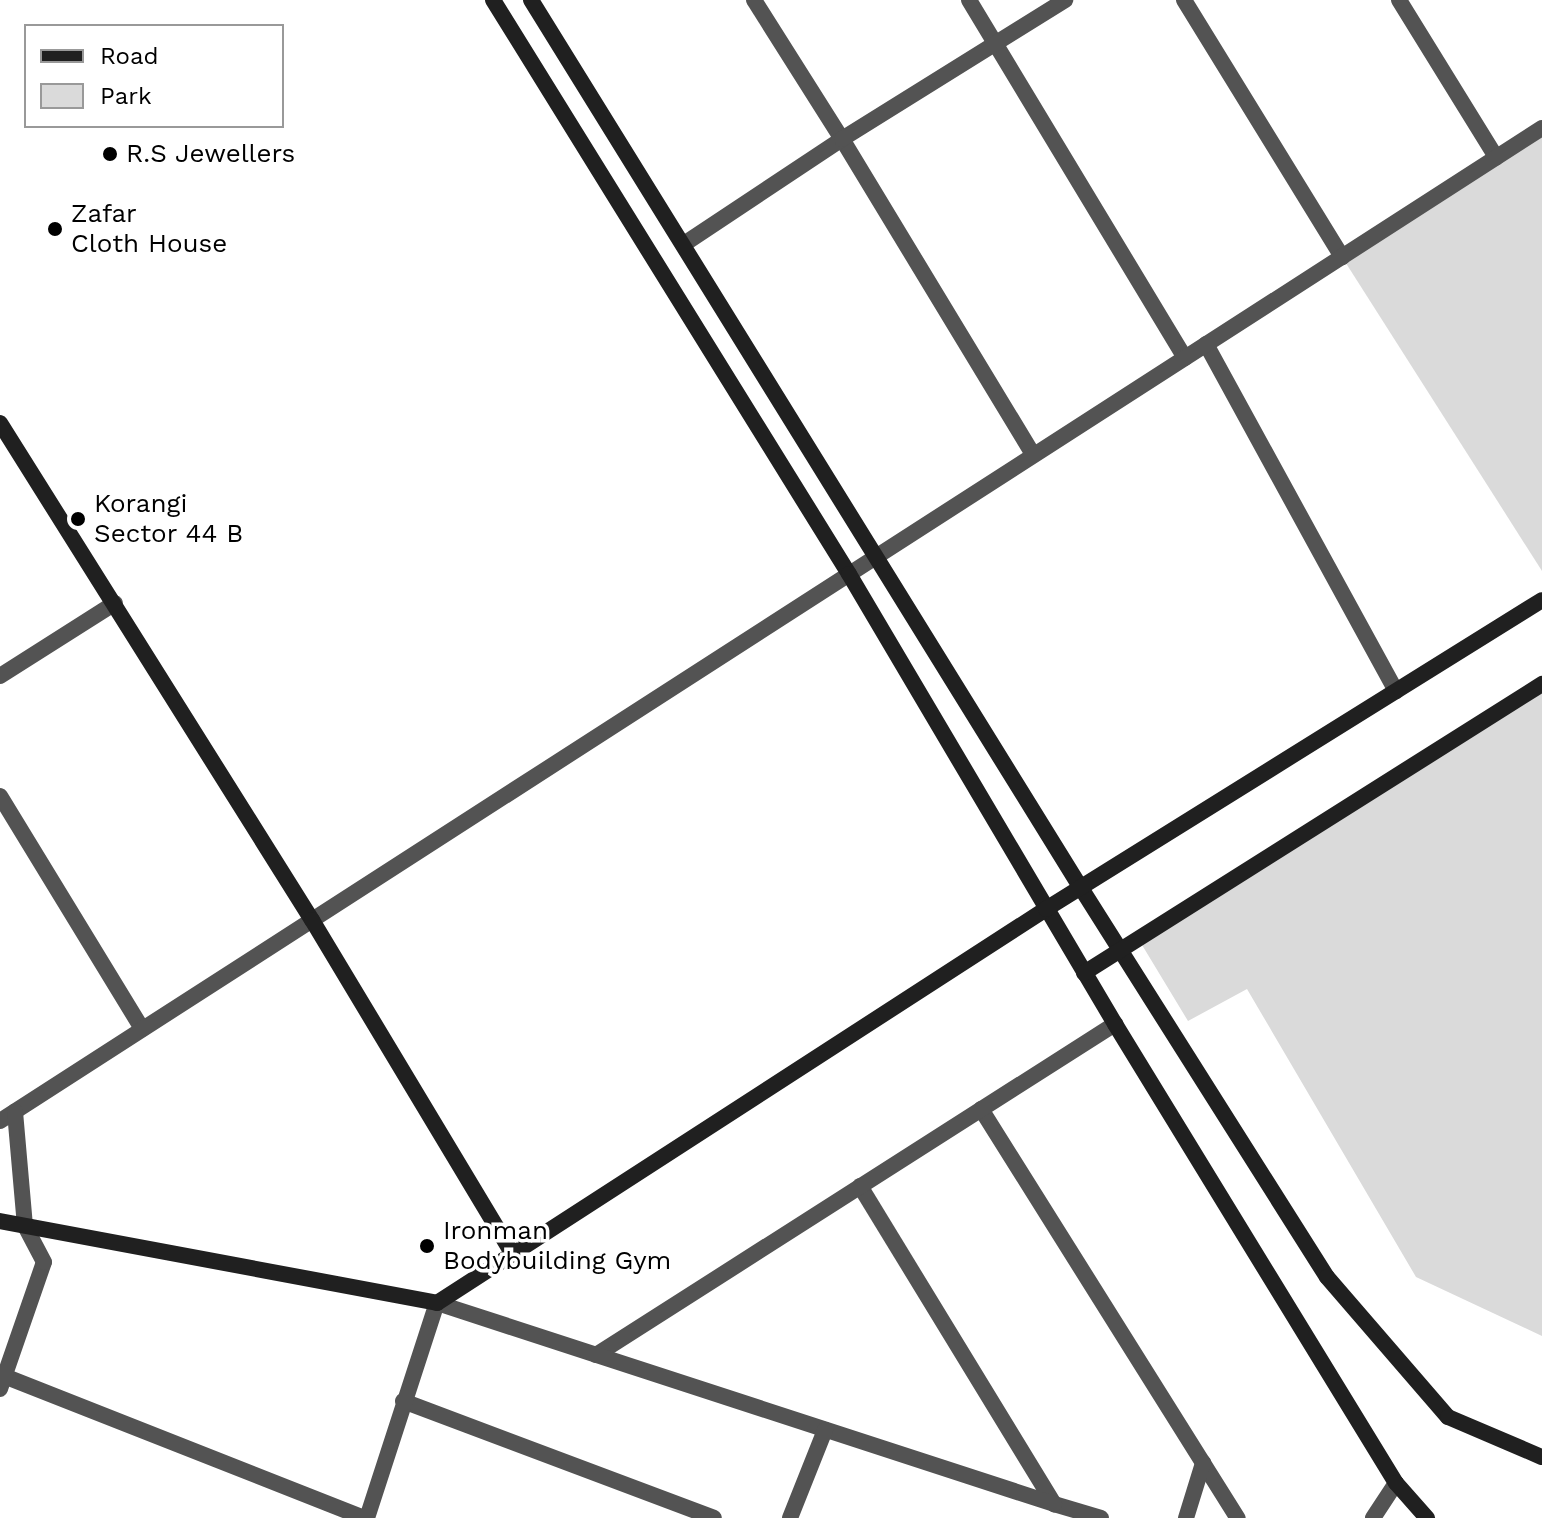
<!DOCTYPE html>
<style>
body{margin:0}
#map{position:relative;width:1542px;height:1518px;overflow:hidden;background:#fff;font-family:"Work Sans",sans-serif}
div>[style]{position:absolute}
[style*='--x']{left:calc(var(--x)*1px);top:calc(var(--y)*1px);width:calc(var(--w)*1px);rotate:calc(var(--a)*1deg)}
.green>*{inset:0;background:#dadada}
.street>*{height:16px;margin:-8px;padding:0 8px;transform-origin:8px;border-radius:8px;background:#535353}
.secondary>*{height:16px;margin:-8px;padding:0 8px;transform-origin:8px;border-radius:8px;background:#202020}
.dots>*{width:22px;height:22px;translate:-50% -50%;box-sizing:border-box;border:4px solid #fff;border-radius:50%}
span{translate:-50% -50%;white-space:nowrap;text-align:center;line-height:1.15;-webkit-text-stroke:7px #fff;paint-order:stroke}
.poi-label{font-size:26px;color:#000}
.left{translate:0 -50%;text-align:left}
.legend{position:absolute;left:24px;top:24px;width:260px;height:104px;box-sizing:border-box;background:#fff;border:2px solid #999;margin:0;padding:10px 14px;list-style:none;font-size:24px;color:#000}
.legend li{display:flex;align-items:center;gap:16px;height:40px}
.legend b{width:40px;border:2px solid #999}
</style>
<div id="map">
<div class="green">
<div style="clip-path:polygon(1542px 128px,1542px 571px,1342px 257px)"></div>
<div style="clip-path:polygon(1542px 686px,1542px 1336px,1416px 1277px,1247px 989px,1188px 1021px,1139px 940px)"></div>
</div>
<div class="street">
<div style="--x:754;--y:0;--w:165;--a:57.7"></div>
<div style="--x:842;--y:139;--w:369;--a:58.8"></div>
<div style="--x:969;--y:0;--w:418;--a:58.9"></div>
<div style="--x:1184;--y:0;--w:302;--a:58.4"></div>
<div style="--x:1399;--y:0;--w:185;--a:58.3"></div>
<div style="--x:684;--y:244;--w:190;--a:-33.6"></div>
<div style="--x:842;--y:139;--w:263;--a:-31.9"></div>
<div style="--x:1206;--y:344;--w:396;--a:61.3"></div>
<div style="--x:0;--y:676;--w:136;--a:-32.4"></div>
<div style="--x:0;--y:796;--w:273;--a:58.6"></div>
<div style="--x:981;--y:1109;--w:483;--a:57.9"></div>
<div style="--x:0;--y:1121;--w:1834;--a:-32.78"></div>
<div style="--x:860;--y:1186;--w:373;--a:58.6"></div>
<div style="--x:1054;--y:1504;--w:49;--a:16.6"></div>
<div style="--x:596;--y:1355;--w:616;--a:-32.53"></div>
<div style="--x:4;--y:1376;--w:387;--a:21.5"></div>
<div style="--x:0;--y:1389;--w:134;--a:-70.9"></div>
<div style="--x:44;--y:1262;--w:41;--a:-117.8"></div>
<div style="--x:25;--y:1226;--w:115;--a:-95"></div>
<div style="--x:403;--y:1401;--w:332;--a:20.6"></div>
<div style="--x:367;--y:1518;--w:226;--a:-72"></div>
<div style="--x:437;--y:1303;--w:649;--a:18.04"></div>
<div style="--x:790;--y:1518;--w:95;--a:-68.3"></div>
<div style="--x:1186;--y:1518;--w:58;--a:-72.8"></div>
<div style="--x:1373;--y:1518;--w:42;--a:-56.7"></div>
</div>
<div class="secondary">
<div style="--x:493;--y:0;--w:675;--a:58.19"></div>
<div style="--x:849;--y:574;--w:523;--a:59.41"></div>
<div style="--x:1115;--y:1024;--w:538;--a:58.53"></div>
<div style="--x:1396;--y:1483;--w:47;--a:48.5"></div>
<div style="--x:531;--y:0;--w:1045;--a:58.23"></div>
<div style="--x:1081;--y:888;--w:460;--a:57.7"></div>
<div style="--x:1327;--y:1277;--w:185;--a:49.2"></div>
<div style="--x:1448;--y:1417;--w:102;--a:23.1"></div>
<div style="--x:0;--y:423;--w:587;--a:57.88"></div>
<div style="--x:312;--y:920;--w:390;--a:59"></div>
<div style="--x:1084;--y:973;--w:542;--a:-32.25"></div>
<div style="--x:0;--y:1221;--w:445;--a:10.6"></div>
<div style="--x:437;--y:1303;--w:725;--a:-32.9"></div>
<div style="--x:1046;--y:909;--w:584;--a:-31.92"></div>
</div>
<div class="dots">
<div style="left:110px;top:154px;background:#000"></div>
<div style="left:55px;top:229px;background:#000"></div>
<div style="left:78px;top:519px;background:#000"></div>
<div style="left:427px;top:1246px;background:#000"></div>
</div>
<div class="poi-label">
<span class="left" style="left:126px;top:154px">R.S Jewellers</span>
<span class="left" style="left:71px;top:229px">Zafar<br>Cloth House</span>
<span class="left" style="left:94px;top:519px">Korangi<br>Sector 44 B</span>
<span class="left" style="left:443px;top:1246px">Ironman<br>Bodybuilding Gym</span>
</div>
<ul class="legend">
<li><b style="height:10px;background:#202020"></b>Road</li>
<li><b style="height:22px;background:#dadada"></b>Park</li>
</ul>
</div>
